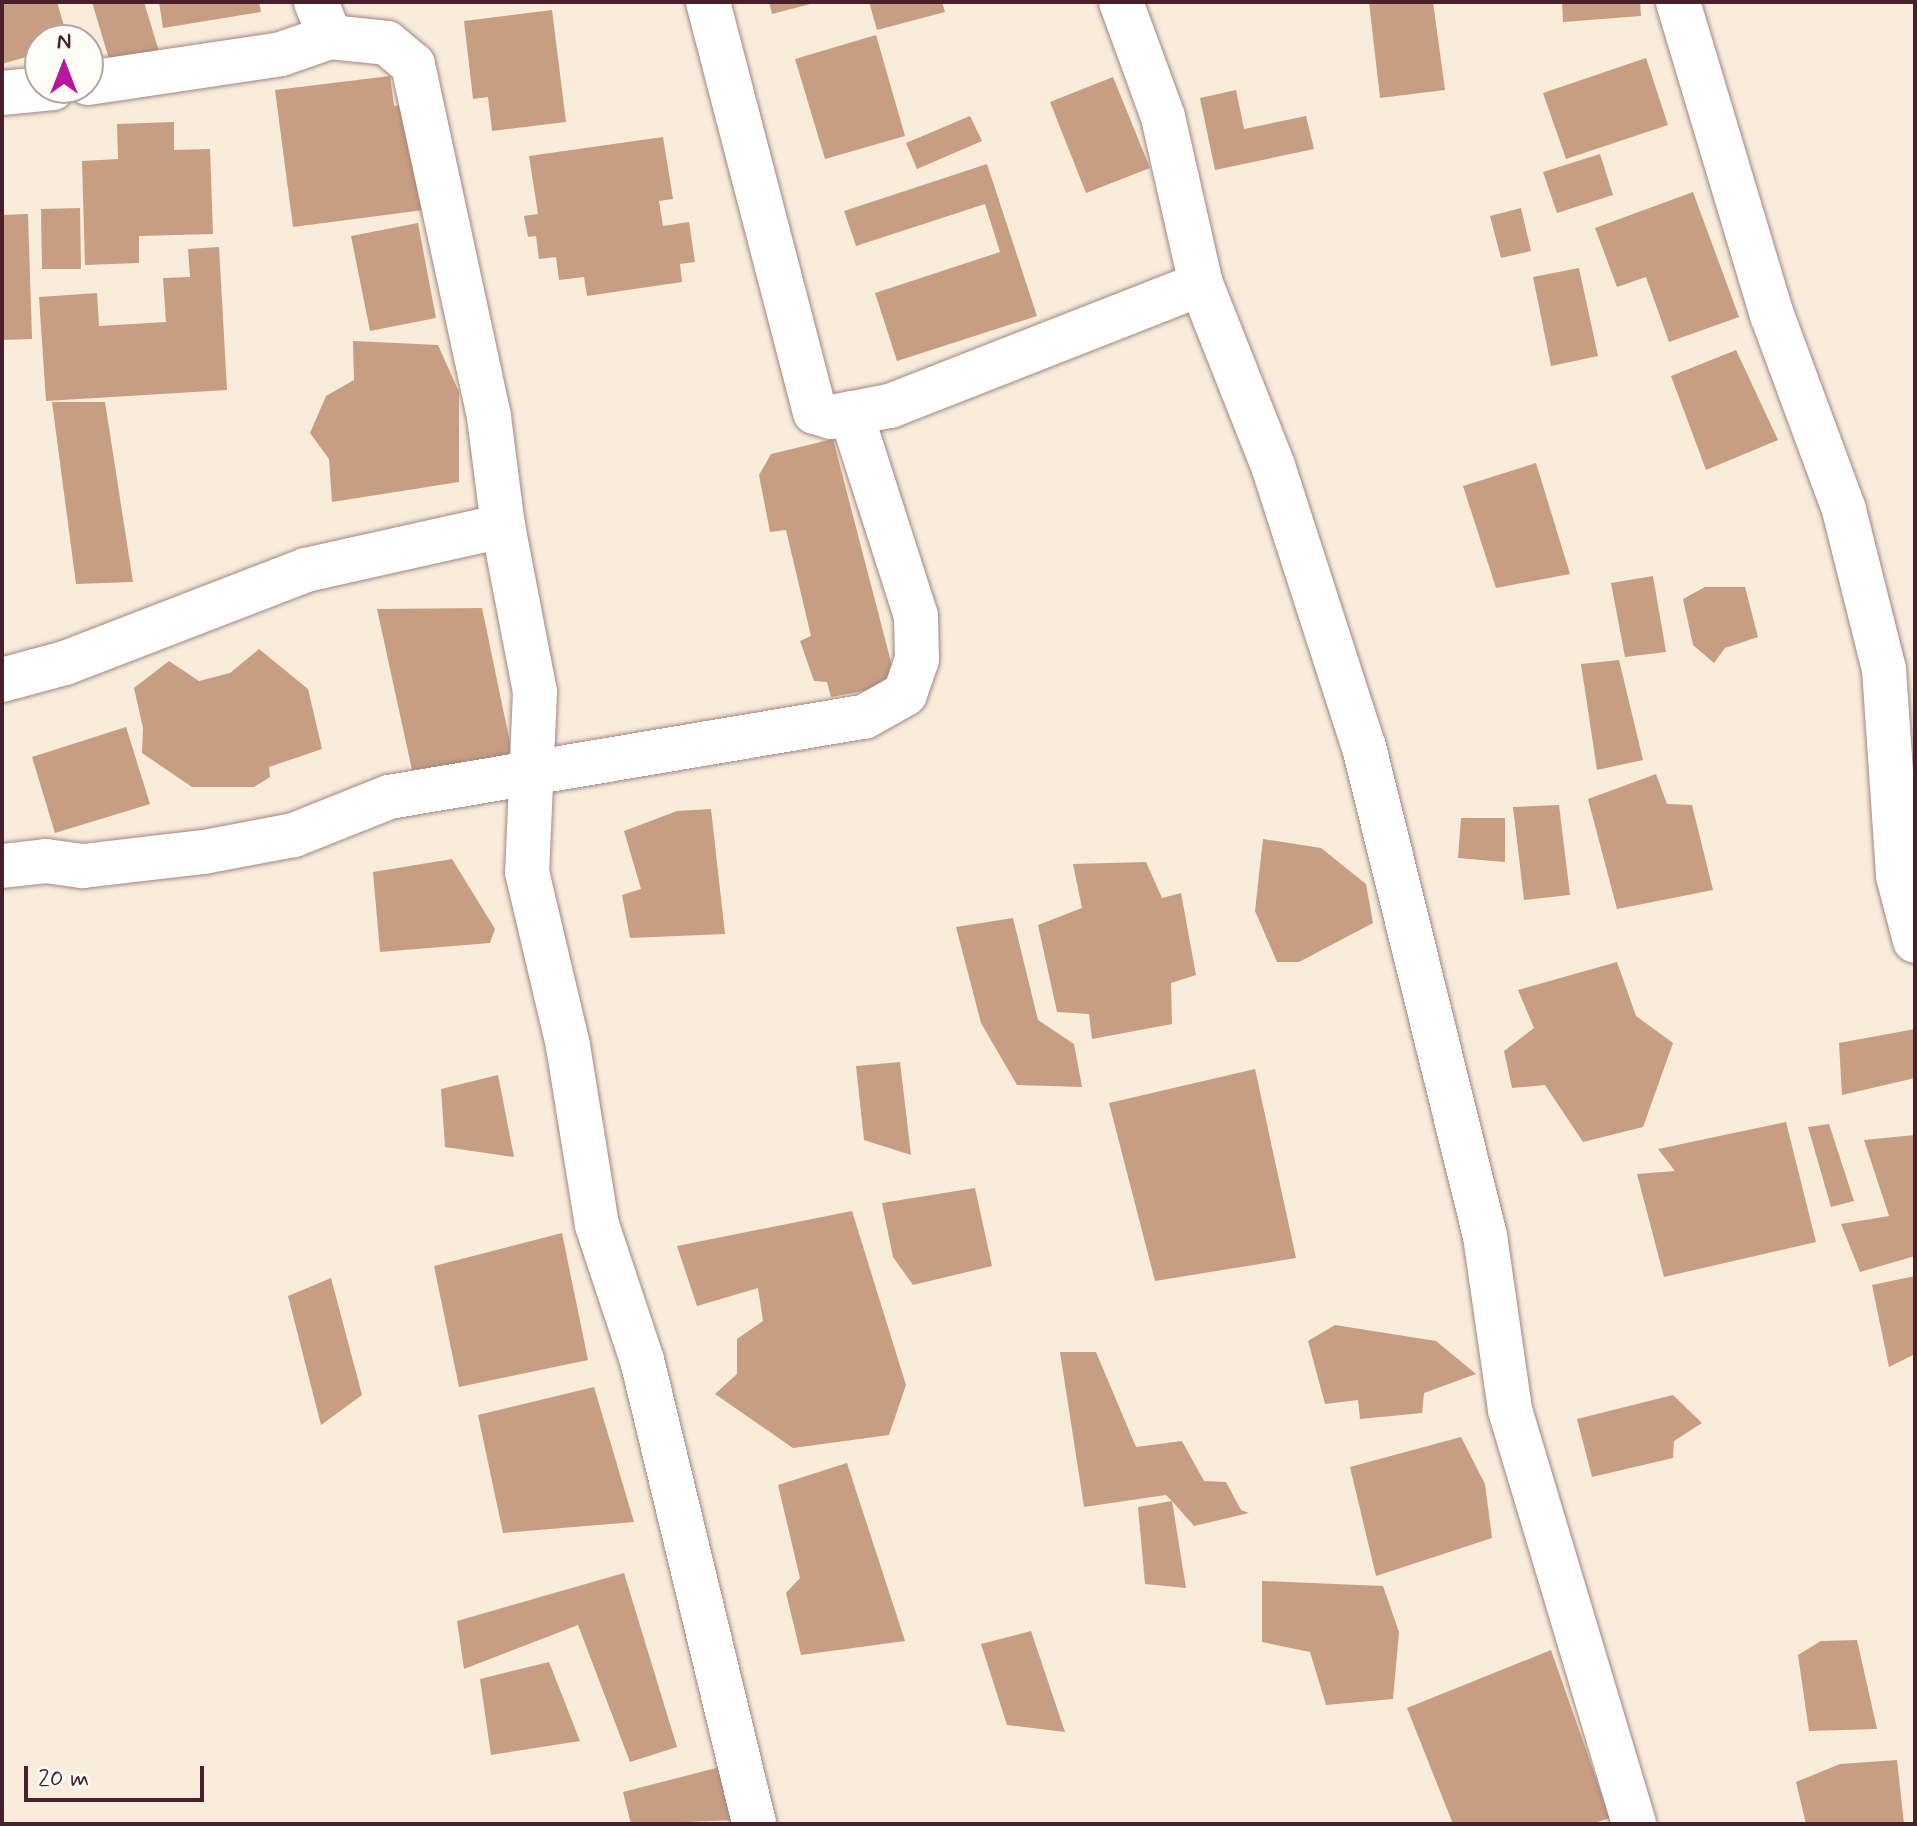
<!DOCTYPE html>
<style>
body{margin:0}
#map{position:relative;width:1917px;height:1826px;overflow:hidden;background:#f9ecdb;font-family:Mynerve,sans-serif}
div>[style]{position:absolute}
[style*='--x']{left:calc(var(--x)*1px);top:calc(var(--y)*1px);width:calc(var(--w)*1px);rotate:calc(var(--a)*1deg)}
.building>*{inset:0;background:#c89e82}
.roads{filter:drop-shadow(0 0 2px #a28683) drop-shadow(0 0 2px #a28683)}
.street>*{height:44px;margin:-22px;padding:0 22px;transform-origin:22px;border-radius:22px;background:#fff}
span{translate:-50% -50%;white-space:nowrap;text-align:center;line-height:1.15;-webkit-text-stroke:8px #fdfcf7;paint-order:stroke}
.frame{position:absolute;inset:0;border:4px solid #4a1f2b;pointer-events:none}
.north{position:absolute;left:24px;top:24px;width:80px;height:80px;box-sizing:border-box;background:#fdfcf7;border:2px solid #b5a4a5;border-radius:50%;rotate:0deg;font-size:22px;font-weight:700;line-height:32px;text-align:center;color:#4a1f2b}
.north::after{content:'';display:block;margin:auto;width:28px;height:36px;background:#b5179e;clip-path:polygon(50% 0,100% 100%,50% 72%,0 100%)}
.scale{position:absolute;left:24px;top:1766px;width:180px;height:36px;box-sizing:border-box;border:4px solid #4a1f2b;border-top:0;padding-left:10px;font-size:24px;line-height:28px;white-space:nowrap;color:#4a1f2b;-webkit-text-stroke:6px #fdfcf7;paint-order:stroke}
</style>
<div id="map">
<div class="building">
<div style="clip-path:polygon(2px 2px,57px 2px,68px 40px,40px 40px,40px 53px,2px 64px)"></div>
<div style="clip-path:polygon(92px 2px,144px 2px,160px 55px,112px 69px)"></div>
<div style="clip-path:polygon(159px 2px,259px 2px,261px 12px,163px 28px)"></div>
<div style="clip-path:polygon(769px 2px,814px 2px,814px 3px,772px 14px)"></div>
<div style="clip-path:polygon(869px 2px,942px 2px,945px 12px,877px 30px)"></div>
<div style="clip-path:polygon(1369px 2px,1433px 2px,1445px 90px,1380px 98px)"></div>
<div style="clip-path:polygon(1562px 2px,1640px 2px,1641px 16px,1563px 22px)"></div>
<div style="clip-path:polygon(552px 10px,566px 122px,492px 131px,488px 97px,473px 99px,464px 21px)"></div>
<div style="clip-path:polygon(876px 35px,905px 136px,825px 159px,795px 59px)"></div>
<div style="clip-path:polygon(1646px 58px,1668px 125px,1566px 159px,1543px 93px)"></div>
<div style="clip-path:polygon(390px 76px,394px 106px,411px 104px,424px 210px,293px 227px,275px 90px)"></div>
<div style="clip-path:polygon(1113px 77px,1150px 168px,1086px 193px,1050px 102px)"></div>
<div style="clip-path:polygon(1236px 90px,1244px 129px,1306px 116px,1314px 149px,1215px 170px,1200px 98px)"></div>
<div style="clip-path:polygon(970px 116px,982px 141px,917px 169px,906px 143px)"></div>
<div style="clip-path:polygon(174px 122px,174px 150px,210px 149px,213px 234px,139px 236px,139px 263px,85px 265px,82px 161px,118px 159px,117px 124px)"></div>
<div style="clip-path:polygon(663px 137px,673px 199px,659px 201px,663px 226px,689px 222px,695px 262px,680px 264px,682px 282px,587px 296px,584px 277px,559px 280px,556px 257px,539px 259px,536px 236px,528px 237px,524px 216px,538px 214px,529px 156px)"></div>
<div style="clip-path:polygon(1600px 154px,1613px 195px,1557px 213px,1543px 172px)"></div>
<div style="clip-path:polygon(987px 164px,1037px 316px,897px 361px,875px 293px,1000px 252px,985px 204px,856px 246px,844px 211px)"></div>
<div style="clip-path:polygon(1693px 192px,1739px 317px,1669px 342px,1646px 277px,1617px 287px,1595px 228px)"></div>
<div style="clip-path:polygon(80px 208px,81px 269px,42px 269px,41px 209px)"></div>
<div style="clip-path:polygon(1521px 208px,1531px 251px,1501px 258px,1490px 216px)"></div>
<div style="clip-path:polygon(28px 214px,32px 339px,2px 340px,2px 215px)"></div>
<div style="clip-path:polygon(418px 223px,436px 318px,370px 331px,351px 236px)"></div>
<div style="clip-path:polygon(219px 247px,227px 390px,46px 401px,39px 297px,97px 293px,99px 326px,166px 322px,163px 278px,190px 277px,188px 249px)"></div>
<div style="clip-path:polygon(1579px 268px,1598px 356px,1551px 366px,1533px 277px)"></div>
<div style="clip-path:polygon(353px 341px,438px 345px,459px 392px,459px 482px,332px 502px,329px 459px,310px 433px,326px 396px,354px 380px)"></div>
<div style="clip-path:polygon(1736px 350px,1778px 440px,1706px 470px,1671px 376px)"></div>
<div style="clip-path:polygon(52px 402px,105px 402px,133px 582px,76px 584px)"></div>
<div style="clip-path:polygon(833px 439px,897px 685px,831px 697px,827px 682px,814px 681px,800px 641px,811px 636px,786px 530px,770px 532px,759px 475px,771px 454px)"></div>
<div style="clip-path:polygon(1536px 463px,1570px 574px,1496px 588px,1463px 486px)"></div>
<div style="clip-path:polygon(1653px 576px,1666px 652px,1625px 657px,1611px 583px)"></div>
<div style="clip-path:polygon(1705px 587px,1745px 587px,1758px 637px,1725px 648px,1714px 663px,1693px 645px,1683px 599px)"></div>
<div style="clip-path:polygon(482px 608px,513px 757px,412px 770px,377px 609px)"></div>
<div style="clip-path:polygon(259px 649px,308px 689px,322px 749px,269px 767px,270px 777px,254px 787px,192px 787px,142px 753px,143px 728px,134px 688px,169px 661px,199px 681px,230px 673px)"></div>
<div style="clip-path:polygon(1619px 660px,1643px 760px,1597px 770px,1581px 664px)"></div>
<div style="clip-path:polygon(126px 727px,150px 804px,55px 833px,32px 757px)"></div>
<div style="clip-path:polygon(1656px 774px,1667px 804px,1692px 805px,1713px 890px,1617px 909px,1588px 799px)"></div>
<div style="clip-path:polygon(1559px 805px,1570px 895px,1524px 900px,1513px 807px)"></div>
<div style="clip-path:polygon(711px 809px,725px 934px,630px 938px,622px 895px,641px 889px,624px 831px,677px 811px)"></div>
<div style="clip-path:polygon(1461px 818px,1505px 818px,1505px 862px,1458px 858px)"></div>
<div style="clip-path:polygon(1263px 839px,1321px 848px,1366px 884px,1373px 923px,1299px 962px,1277px 962px,1255px 911px)"></div>
<div style="clip-path:polygon(452px 859px,495px 929px,490px 943px,380px 952px,373px 872px)"></div>
<div style="clip-path:polygon(1146px 862px,1162px 898px,1181px 893px,1196px 975px,1171px 983px,1172px 1024px,1092px 1039px,1089px 1014px,1057px 1012px,1038px 925px,1082px 908px,1073px 864px)"></div>
<div style="clip-path:polygon(1013px 918px,1038px 1020px,1074px 1044px,1082px 1087px,1017px 1085px,981px 1023px,956px 927px)"></div>
<div style="clip-path:polygon(1617px 962px,1636px 1016px,1673px 1043px,1643px 1127px,1583px 1142px,1545px 1085px,1512px 1088px,1504px 1051px,1534px 1028px,1518px 990px)"></div>
<div style="clip-path:polygon(1915px 1029px,1915px 1078px,1842px 1095px,1839px 1043px)"></div>
<div style="clip-path:polygon(900px 1062px,911px 1155px,864px 1140px,856px 1066px)"></div>
<div style="clip-path:polygon(1255px 1069px,1296px 1258px,1155px 1281px,1109px 1103px)"></div>
<div style="clip-path:polygon(498px 1075px,514px 1157px,445px 1147px,441px 1089px)"></div>
<div style="clip-path:polygon(1786px 1122px,1816px 1242px,1664px 1277px,1637px 1174px,1675px 1171px,1658px 1149px)"></div>
<div style="clip-path:polygon(1829px 1124px,1854px 1201px,1831px 1207px,1808px 1127px)"></div>
<div style="clip-path:polygon(1915px 1135px,1915px 1256px,1860px 1272px,1841px 1224px,1889px 1216px,1864px 1140px)"></div>
<div style="clip-path:polygon(975px 1188px,992px 1266px,913px 1285px,893px 1257px,882px 1203px)"></div>
<div style="clip-path:polygon(852px 1211px,906px 1385px,889px 1435px,793px 1448px,715px 1394px,737px 1374px,737px 1339px,763px 1321px,758px 1288px,697px 1306px,677px 1246px)"></div>
<div style="clip-path:polygon(562px 1233px,588px 1360px,459px 1387px,434px 1266px)"></div>
<div style="clip-path:polygon(1915px 1276px,1915px 1354px,1889px 1367px,1872px 1285px)"></div>
<div style="clip-path:polygon(331px 1278px,362px 1395px,321px 1425px,288px 1296px)"></div>
<div style="clip-path:polygon(1335px 1325px,1436px 1341px,1476px 1374px,1424px 1393px,1422px 1413px,1360px 1419px,1358px 1400px,1325px 1404px,1308px 1341px)"></div>
<div style="clip-path:polygon(1060px 1352px,1096px 1352px,1136px 1447px,1182px 1441px,1204px 1481px,1226px 1482px,1241px 1510px,1249px 1513px,1194px 1526px,1172px 1501px,1186px 1588px,1145px 1584px,1138px 1507px,1172px 1501px,1166px 1495px,1084px 1507px)"></div>
<div style="clip-path:polygon(594px 1387px,634px 1522px,503px 1533px,478px 1415px)"></div>
<div style="clip-path:polygon(1673px 1395px,1702px 1423px,1674px 1441px,1673px 1458px,1592px 1477px,1577px 1419px)"></div>
<div style="clip-path:polygon(1461px 1437px,1485px 1484px,1492px 1538px,1376px 1576px,1350px 1467px)"></div>
<div style="clip-path:polygon(847px 1463px,905px 1641px,801px 1655px,786px 1593px,800px 1578px,778px 1485px)"></div>
<div style="clip-path:polygon(624px 1573px,677px 1747px,630px 1762px,578px 1625px,464px 1669px,457px 1621px)"></div>
<div style="clip-path:polygon(1262px 1581px,1383px 1586px,1399px 1632px,1393px 1699px,1326px 1705px,1310px 1652px,1262px 1642px)"></div>
<div style="clip-path:polygon(1031px 1631px,1065px 1732px,1007px 1725px,981px 1644px)"></div>
<div style="clip-path:polygon(1857px 1640px,1877px 1729px,1809px 1731px,1798px 1655px,1821px 1641px)"></div>
<div style="clip-path:polygon(1551px 1650px,1610px 1818px,1591px 1824px,1453px 1824px,1407px 1708px)"></div>
<div style="clip-path:polygon(549px 1662px,580px 1741px,491px 1755px,480px 1679px)"></div>
<div style="clip-path:polygon(1897px 1760px,1904px 1824px,1806px 1824px,1796px 1782px,1840px 1764px)"></div>
<div style="clip-path:polygon(724px 1766px,740px 1820px,631px 1824px,623px 1792px)"></div>
</div>
<div class="roads">
<div class="street">
<div style="--x:316;--y:2;--w:38;--a:68"></div>
<div style="--x:330;--y:37;--w:57;--a:6"></div>
<div style="--x:387;--y:43;--w:34;--a:40"></div>
<div style="--x:413;--y:65;--w:360;--a:77.8"></div>
<div style="--x:489;--y:417;--w:110;--a:82.7"></div>
<div style="--x:503;--y:526;--w:169;--a:79.1"></div>
<div style="--x:535;--y:692;--w:180;--a:92.5"></div>
<div style="--x:527;--y:872;--w:179;--a:76.7"></div>
<div style="--x:568;--y:1046;--w:181;--a:80.8"></div>
<div style="--x:597;--y:1225;--w:142;--a:71.6"></div>
<div style="--x:642;--y:1360;--w:477;--a:76.4"></div>
<div style="--x:708;--y:2;--w:424;--a:75.4"></div>
<div style="--x:815;--y:412;--w:17;--a:17"></div>
<div style="--x:831;--y:417;--w:60;--a:-10.6"></div>
<div style="--x:890;--y:406;--w:334;--a:-21.4"></div>
<div style="--x:1121;--y:2;--w:122;--a:69.9"></div>
<div style="--x:1163;--y:117;--w:171;--a:77.2"></div>
<div style="--x:1201;--y:284;--w:196;--a:68.4"></div>
<div style="--x:1273;--y:466;--w:295;--a:72.1"></div>
<div style="--x:1364;--y:747;--w:504;--a:76.1"></div>
<div style="--x:1485;--y:1236;--w:176;--a:81.8"></div>
<div style="--x:1510;--y:1410;--w:432;--a:73.3"></div>
<div style="--x:1678;--y:2;--w:327;--a:73.3"></div>
<div style="--x:1772;--y:315;--w:208;--a:69.7"></div>
<div style="--x:1844;--y:510;--w:164;--a:75.9"></div>
<div style="--x:1884;--y:669;--w:207;--a:86.1"></div>
<div style="--x:1898;--y:876;--w:67;--a:75.3"></div>
<div style="--x:88;--y:83;--w:195;--a:-8.5"></div>
<div style="--x:281;--y:54;--w:52;--a:-19.1"></div>
<div style="--x:2;--y:93;--w:51;--a:-5.6"></div>
<div style="--x:2;--y:680;--w:65;--a:-15.1"></div>
<div style="--x:65;--y:663;--w:258;--a:-21.1"></div>
<div style="--x:306;--y:570;--w:202;--a:-12.6"></div>
<div style="--x:2;--y:866;--w:44;--a:-6.5"></div>
<div style="--x:46;--y:861;--w:37;--a:8"></div>
<div style="--x:83;--y:866;--w:122;--a:-6.6"></div>
<div style="--x:204;--y:852;--w:92;--a:-10.7"></div>
<div style="--x:294;--y:835;--w:102;--a:-21.8"></div>
<div style="--x:389;--y:797;--w:482;--a:-9.6"></div>
<div style="--x:864;--y:717;--w:47;--a:-29.3"></div>
<div style="--x:905;--y:694;--w:36;--a:-71"></div>
<div style="--x:917;--y:660;--w:44;--a:-91.3"></div>
<div style="--x:916;--y:616;--w:213;--a:-107.8"></div>
</div>
</div>
<div class="frame"></div>
<div class="north">N</div>
<div class="scale">20 m</div>
</div>
